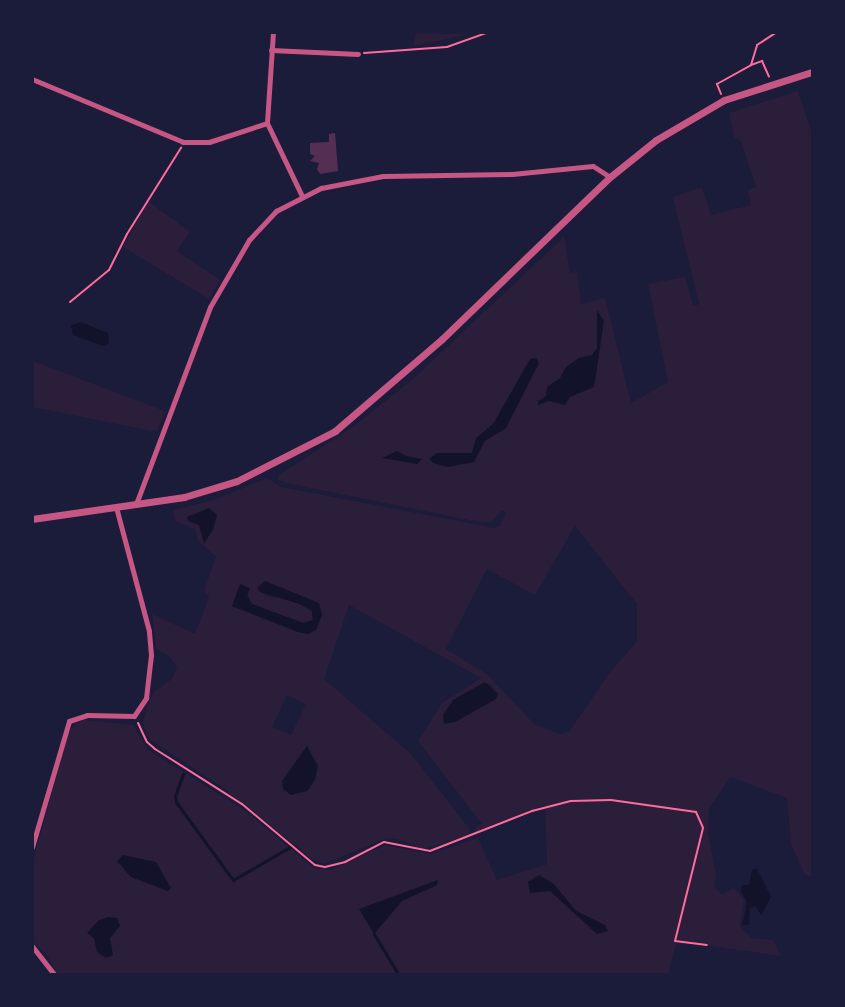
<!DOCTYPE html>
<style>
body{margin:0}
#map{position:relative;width:845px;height:1007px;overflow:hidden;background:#1b1b3a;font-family:"Zilla Slab",serif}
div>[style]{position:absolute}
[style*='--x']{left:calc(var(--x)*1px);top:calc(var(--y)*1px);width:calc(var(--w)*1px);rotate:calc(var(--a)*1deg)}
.green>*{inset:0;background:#2a1e3b}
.water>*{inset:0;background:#12122b}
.stream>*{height:3px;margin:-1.5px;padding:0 1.5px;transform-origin:1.5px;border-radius:1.5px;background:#12122b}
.building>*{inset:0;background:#542f53}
.path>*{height:2px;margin:-1px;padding:0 1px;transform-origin:1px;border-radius:1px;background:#ff6b9d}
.minor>*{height:5px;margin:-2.5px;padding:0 2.5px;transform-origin:2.5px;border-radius:2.5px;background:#c65784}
.tertiary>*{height:7px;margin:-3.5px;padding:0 3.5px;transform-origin:3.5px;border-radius:3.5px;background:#c65784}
span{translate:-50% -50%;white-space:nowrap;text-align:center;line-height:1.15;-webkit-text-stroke:4px #1b1b3a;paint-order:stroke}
.frame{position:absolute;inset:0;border:34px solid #1b1b3a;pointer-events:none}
</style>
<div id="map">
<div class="green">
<div style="clip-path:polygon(415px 33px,415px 32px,475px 33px,414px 46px)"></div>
<div style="clip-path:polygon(evenodd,798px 91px,812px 134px,812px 877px,805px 875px,791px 844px,787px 798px,730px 777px,709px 809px,708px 832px,716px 875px,714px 887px,722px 894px,734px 888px,744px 900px,740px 926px,751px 938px,773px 940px,781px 956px,677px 941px,668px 974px,57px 974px,48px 957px,33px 941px,33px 862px,68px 733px,76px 723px,84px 720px,133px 725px,148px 750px,243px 809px,314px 868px,331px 870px,385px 845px,430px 854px,478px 838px,497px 880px,547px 864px,545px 805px,475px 832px,474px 828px,482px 824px,418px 741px,442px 703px,481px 678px,349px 605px,324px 679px,411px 754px,469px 828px,470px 833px,466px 836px,424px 849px,398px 839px,387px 838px,324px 864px,312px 859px,221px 786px,149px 739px,143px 723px,148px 704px,154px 692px,173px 678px,177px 667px,170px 657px,156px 648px,152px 614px,195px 634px,209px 597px,204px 590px,216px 557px,198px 540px,195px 529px,175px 521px,173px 510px,214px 500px,267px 478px,281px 487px,495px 528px,500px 526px,506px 513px,502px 510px,492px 522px,479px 522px,291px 484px,278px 480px,278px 476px,354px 426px,414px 378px,564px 237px,570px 273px,577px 271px,581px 304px,605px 298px,631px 403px,668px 382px,648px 284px,685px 277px,693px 306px,699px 304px,673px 197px,702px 187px,711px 215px,751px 205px,748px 190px,756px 187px,741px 141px,734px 137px,729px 113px,798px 91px,575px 526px,637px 604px,637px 641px,608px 675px,569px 732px,560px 734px,534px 724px,487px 674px,446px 649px,487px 569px,535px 595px,575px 526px,798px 91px,247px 592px,252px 604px,303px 623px,313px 620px,312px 611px,283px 596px,273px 598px,260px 592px,319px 603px,308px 634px,232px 606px,247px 592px,798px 91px,483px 684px,490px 684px,494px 689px,479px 706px,462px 718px,453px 700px,483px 684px,798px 91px,287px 695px,306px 704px,291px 735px,272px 727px,287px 695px)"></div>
<div style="clip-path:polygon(148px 201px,190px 232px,177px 251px,220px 280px,209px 299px,123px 247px)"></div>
<div style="clip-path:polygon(33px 361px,165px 411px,157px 432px,33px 407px)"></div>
</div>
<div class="water">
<div style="clip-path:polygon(597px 310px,604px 321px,594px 387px,570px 397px,565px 405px,549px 401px,538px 405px,538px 401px,546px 396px,547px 387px,560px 378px,566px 367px,579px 358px,592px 355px,597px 348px)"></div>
<div style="clip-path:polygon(80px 322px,108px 333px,109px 343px,103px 346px,73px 335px,71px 326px)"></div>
<div style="clip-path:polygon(530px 359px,536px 358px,539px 363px,506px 428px,485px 441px,474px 462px,448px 467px,433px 463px,429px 459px,437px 453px,472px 453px,476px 438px,493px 424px)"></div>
<div style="clip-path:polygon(397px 451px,406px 456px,422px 459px,417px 464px,382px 458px)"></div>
<div style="clip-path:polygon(209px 508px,217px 515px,213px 530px,204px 543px,199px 525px,188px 521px,187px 517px)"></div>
<div style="clip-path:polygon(265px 581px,319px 603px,322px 615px,316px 630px,308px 634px,298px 632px,232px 606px,240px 584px,250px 588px,247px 596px,252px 604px,303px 623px,313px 620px,312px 611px,300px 604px,260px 592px,257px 588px)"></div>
<div style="clip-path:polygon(485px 682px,498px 694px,496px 699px,455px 722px,444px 724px,443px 715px,453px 700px)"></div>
<div style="clip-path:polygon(307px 746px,318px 766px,315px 780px,307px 791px,291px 795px,283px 789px,282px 781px)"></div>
<div style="clip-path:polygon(123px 855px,156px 862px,171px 888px,168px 891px,131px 877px,117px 861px)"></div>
<div style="clip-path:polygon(757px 869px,771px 897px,761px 915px,755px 906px,750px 908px,749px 924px,742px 926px,747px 902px,741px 892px,742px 885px,749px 885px,752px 870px)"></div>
<div style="clip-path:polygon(539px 875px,554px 884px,576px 911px,605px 925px,608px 931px,597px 934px,550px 891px,530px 893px,528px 882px)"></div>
<div style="clip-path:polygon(438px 880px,437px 885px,402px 901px,374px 934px,359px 909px)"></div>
<div style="clip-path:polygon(108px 917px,117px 918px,120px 926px,110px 938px,113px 955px,106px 958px,97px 952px,94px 938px,87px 933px,99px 920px)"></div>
</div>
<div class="stream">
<div style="--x:183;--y:774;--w:23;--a:110"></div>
<div style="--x:175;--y:796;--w:6;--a:81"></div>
<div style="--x:176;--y:802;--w:97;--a:53.8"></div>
<div style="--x:233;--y:880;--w:66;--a:-30.1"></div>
<div style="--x:374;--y:934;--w:47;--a:59"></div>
</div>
<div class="building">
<div style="clip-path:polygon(335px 133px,338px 171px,320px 174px,317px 169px,319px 163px,310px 161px,315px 156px,310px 154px,310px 143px,329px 142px,329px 134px)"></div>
</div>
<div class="path">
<div style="--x:364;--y:53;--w:83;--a:-4.1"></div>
<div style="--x:447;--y:47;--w:45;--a:-19.7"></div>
<div style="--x:751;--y:65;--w:12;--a:-20"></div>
<div style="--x:762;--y:61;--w:17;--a:66"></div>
<div style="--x:721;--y:94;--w:11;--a:-112"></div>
<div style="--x:717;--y:84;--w:39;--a:-29"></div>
<div style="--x:751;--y:65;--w:21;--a:-73"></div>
<div style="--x:757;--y:45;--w:24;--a:-33"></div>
<div style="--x:70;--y:302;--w:50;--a:-39.4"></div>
<div style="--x:109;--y:270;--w:40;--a:-63.4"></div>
<div style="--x:127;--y:234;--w:102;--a:-57.9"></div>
<div style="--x:138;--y:723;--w:21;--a:65"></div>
<div style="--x:147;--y:742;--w:11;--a:41"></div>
<div style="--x:155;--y:749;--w:103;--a:32.3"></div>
<div style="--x:242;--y:804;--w:95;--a:39.9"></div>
<div style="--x:315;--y:865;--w:10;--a:11"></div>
<div style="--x:325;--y:867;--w:21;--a:-14"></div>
<div style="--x:345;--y:862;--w:44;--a:-27.1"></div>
<div style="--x:384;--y:842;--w:47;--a:11.1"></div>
<div style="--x:430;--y:851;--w:110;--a:-21.4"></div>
<div style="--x:532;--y:811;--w:40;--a:-14.4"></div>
<div style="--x:571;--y:801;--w:40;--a:-1.4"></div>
<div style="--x:611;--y:800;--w:86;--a:8"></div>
<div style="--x:696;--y:812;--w:17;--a:66"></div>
<div style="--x:703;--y:828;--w:116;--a:103.9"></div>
<div style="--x:675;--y:941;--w:32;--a:7"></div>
</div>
<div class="minor">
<div style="--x:273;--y:32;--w:91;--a:93.8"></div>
<div style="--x:267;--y:123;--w:81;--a:64.4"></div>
<div style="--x:271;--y:50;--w:87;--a:2.6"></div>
<div style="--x:32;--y:79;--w:164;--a:22.6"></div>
<div style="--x:183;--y:142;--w:26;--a:0"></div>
<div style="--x:209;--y:142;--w:61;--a:-18.1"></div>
<div style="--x:136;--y:504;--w:210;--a:-69.4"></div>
<div style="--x:210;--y:307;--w:78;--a:-59.8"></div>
<div style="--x:249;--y:240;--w:40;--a:-47"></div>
<div style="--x:276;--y:211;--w:51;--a:-27.1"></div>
<div style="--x:321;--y:188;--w:63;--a:-11"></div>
<div style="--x:383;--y:176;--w:129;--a:-0.9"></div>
<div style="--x:512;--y:174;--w:81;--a:-5.6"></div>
<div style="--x:593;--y:166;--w:20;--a:33"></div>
<div style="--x:32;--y:847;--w:131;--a:-73.6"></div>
<div style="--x:69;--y:721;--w:19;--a:-18"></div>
<div style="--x:87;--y:715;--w:47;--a:1.2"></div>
<div style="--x:134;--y:716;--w:22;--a:-56"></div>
<div style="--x:146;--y:698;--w:43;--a:-83.4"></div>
<div style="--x:151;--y:655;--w:24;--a:-95"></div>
<div style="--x:149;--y:631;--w:128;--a:-104.9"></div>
<div style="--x:32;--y:946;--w:36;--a:52"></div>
</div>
<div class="tertiary">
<div style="--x:32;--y:519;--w:154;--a:-8.2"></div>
<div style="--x:184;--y:497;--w:55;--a:-16.8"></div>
<div style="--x:237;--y:481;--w:110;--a:-27"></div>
<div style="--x:335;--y:431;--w:141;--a:-40.7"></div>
<div style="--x:442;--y:339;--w:233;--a:-44"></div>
<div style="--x:610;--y:177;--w:59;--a:-38.8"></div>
<div style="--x:656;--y:140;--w:79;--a:-30.5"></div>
<div style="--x:724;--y:100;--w:92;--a:-17.7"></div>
</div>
<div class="frame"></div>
</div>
